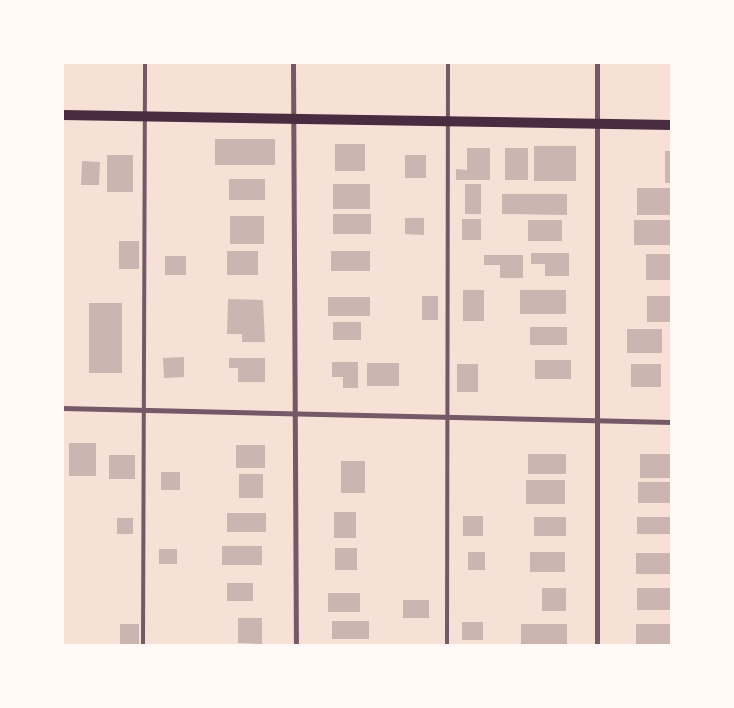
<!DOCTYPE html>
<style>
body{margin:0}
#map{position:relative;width:734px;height:708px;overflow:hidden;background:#f7e1d7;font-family:"Space Grotesk",sans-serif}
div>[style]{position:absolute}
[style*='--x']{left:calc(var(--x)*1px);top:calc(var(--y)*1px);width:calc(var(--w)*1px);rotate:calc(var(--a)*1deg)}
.building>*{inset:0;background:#ccb4b1}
.service>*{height:4px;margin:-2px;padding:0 2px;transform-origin:2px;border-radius:2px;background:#755966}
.minor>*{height:5px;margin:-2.5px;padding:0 2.5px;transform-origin:2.5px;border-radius:2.5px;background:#755966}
.secondary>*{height:10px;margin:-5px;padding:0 5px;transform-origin:5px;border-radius:5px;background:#4a2c40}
span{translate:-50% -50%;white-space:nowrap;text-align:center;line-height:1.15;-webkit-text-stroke:4.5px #fffaf5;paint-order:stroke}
.frame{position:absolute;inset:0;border:64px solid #fffaf5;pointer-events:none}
</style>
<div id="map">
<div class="building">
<div style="clip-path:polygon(215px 139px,275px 139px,275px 165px,215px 165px)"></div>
<div style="clip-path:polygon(335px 144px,365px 144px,365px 171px,335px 171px)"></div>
<div style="clip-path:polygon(534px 146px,576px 146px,576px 181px,534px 181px)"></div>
<div style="clip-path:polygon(467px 148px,490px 148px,490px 180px,456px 180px,456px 169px,467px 170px)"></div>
<div style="clip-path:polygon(505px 148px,528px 148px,528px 180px,505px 180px)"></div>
<div style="clip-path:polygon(665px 151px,672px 151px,672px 183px,665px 183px)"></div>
<div style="clip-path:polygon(107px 155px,133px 155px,133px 192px,107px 192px)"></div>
<div style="clip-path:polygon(405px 155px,426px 155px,426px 178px,405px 178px)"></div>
<div style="clip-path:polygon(82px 161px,100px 162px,99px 185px,81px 185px)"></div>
<div style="clip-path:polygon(229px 179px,265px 179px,265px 200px,229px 200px)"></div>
<div style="clip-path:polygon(333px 184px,370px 184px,370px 209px,333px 209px)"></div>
<div style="clip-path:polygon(465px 184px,481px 184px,481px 214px,465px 214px)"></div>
<div style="clip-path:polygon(637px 188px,672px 188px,672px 215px,637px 215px)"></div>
<div style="clip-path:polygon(502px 194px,567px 194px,567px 215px,502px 214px)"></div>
<div style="clip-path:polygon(333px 214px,371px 214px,371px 234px,333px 234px)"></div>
<div style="clip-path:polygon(230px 216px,264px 216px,264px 244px,230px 244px)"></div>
<div style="clip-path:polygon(405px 218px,424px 218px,424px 235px,405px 234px)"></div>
<div style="clip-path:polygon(462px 219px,481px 219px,481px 240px,462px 240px)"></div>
<div style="clip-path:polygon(528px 220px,562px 220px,562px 241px,528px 241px)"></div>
<div style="clip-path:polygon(634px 220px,672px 220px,672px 245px,634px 245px)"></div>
<div style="clip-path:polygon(119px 241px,139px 241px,139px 269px,119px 269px)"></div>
<div style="clip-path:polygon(227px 251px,258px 251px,258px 275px,227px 275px)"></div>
<div style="clip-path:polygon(331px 251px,370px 251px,370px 271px,331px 271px)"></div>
<div style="clip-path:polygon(531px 253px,569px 253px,569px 276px,545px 276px,545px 264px,531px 264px)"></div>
<div style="clip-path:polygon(646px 254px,672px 254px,672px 280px,646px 280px)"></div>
<div style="clip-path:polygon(484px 255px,523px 255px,523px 278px,500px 278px,500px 265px,484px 265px)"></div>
<div style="clip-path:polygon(165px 256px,186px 256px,186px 275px,165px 275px)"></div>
<div style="clip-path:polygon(463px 290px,484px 290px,484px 321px,463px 321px)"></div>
<div style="clip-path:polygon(520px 290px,566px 290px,566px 314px,520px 314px)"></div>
<div style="clip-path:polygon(422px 296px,438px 296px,438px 320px,422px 320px)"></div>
<div style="clip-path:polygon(647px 296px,672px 296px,672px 322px,647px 322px)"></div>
<div style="clip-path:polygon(328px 297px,370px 297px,370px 316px,328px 316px)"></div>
<div style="clip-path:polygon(228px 299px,263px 300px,265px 342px,242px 342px,242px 334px,227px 334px)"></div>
<div style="clip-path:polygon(89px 303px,122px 303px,122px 373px,89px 373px)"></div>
<div style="clip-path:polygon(333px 322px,361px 322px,361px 340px,333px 340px)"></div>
<div style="clip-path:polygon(530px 327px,567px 327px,567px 345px,530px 345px)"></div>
<div style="clip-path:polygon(627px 329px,662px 329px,662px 353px,627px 353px)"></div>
<div style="clip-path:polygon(184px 357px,184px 377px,164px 378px,163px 358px)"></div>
<div style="clip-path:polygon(229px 358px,265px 358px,265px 382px,238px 382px,238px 368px,229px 368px)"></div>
<div style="clip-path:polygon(535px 360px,571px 360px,571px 379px,535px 379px)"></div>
<div style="clip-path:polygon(332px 362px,358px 362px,358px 388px,343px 388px,343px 377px,332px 377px)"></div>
<div style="clip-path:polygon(367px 363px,399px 363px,399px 386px,367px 386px)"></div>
<div style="clip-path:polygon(457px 364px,478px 364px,478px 392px,457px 392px)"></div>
<div style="clip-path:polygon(631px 364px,661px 364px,661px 387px,631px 387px)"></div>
<div style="clip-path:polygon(69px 443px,96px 443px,96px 476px,69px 476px)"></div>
<div style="clip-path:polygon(236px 445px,265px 445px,265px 468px,236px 468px)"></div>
<div style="clip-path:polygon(528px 454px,566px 454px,566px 474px,528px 474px)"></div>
<div style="clip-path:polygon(640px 454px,672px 454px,672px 478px,640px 478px)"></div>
<div style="clip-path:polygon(109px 455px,135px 455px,135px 479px,109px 479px)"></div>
<div style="clip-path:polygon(341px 461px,365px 461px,365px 493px,341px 493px)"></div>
<div style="clip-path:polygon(161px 472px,180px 472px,180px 490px,161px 490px)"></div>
<div style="clip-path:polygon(239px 474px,263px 474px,263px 498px,239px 498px)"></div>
<div style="clip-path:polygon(526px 480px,565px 480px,565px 504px,526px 504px)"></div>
<div style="clip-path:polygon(638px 482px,672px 482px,672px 503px,638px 503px)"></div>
<div style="clip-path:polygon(334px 512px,356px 512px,356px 538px,334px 538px)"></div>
<div style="clip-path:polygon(227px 513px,266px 513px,266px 532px,227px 532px)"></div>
<div style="clip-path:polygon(463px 516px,483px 516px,483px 536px,463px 536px)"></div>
<div style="clip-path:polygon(534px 517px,566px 517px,566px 536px,534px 536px)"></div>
<div style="clip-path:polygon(637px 517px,672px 517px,672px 534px,637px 534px)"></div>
<div style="clip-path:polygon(117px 518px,133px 518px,133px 534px,117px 534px)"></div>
<div style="clip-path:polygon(222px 546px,262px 546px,262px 565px,222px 565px)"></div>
<div style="clip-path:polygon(335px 548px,357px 548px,357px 570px,335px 570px)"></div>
<div style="clip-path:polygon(159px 549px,177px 549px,177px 564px,159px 564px)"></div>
<div style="clip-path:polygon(468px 552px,485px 552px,485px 570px,468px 570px)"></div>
<div style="clip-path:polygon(530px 552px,565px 552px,565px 572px,530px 572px)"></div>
<div style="clip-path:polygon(636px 553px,672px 553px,672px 574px,636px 574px)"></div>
<div style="clip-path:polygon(227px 583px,253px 583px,253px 601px,227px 601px)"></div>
<div style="clip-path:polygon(542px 588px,566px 588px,566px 611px,542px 611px)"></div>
<div style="clip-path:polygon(637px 588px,672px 588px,672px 610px,637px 610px)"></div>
<div style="clip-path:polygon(328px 593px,360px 593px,360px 612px,328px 612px)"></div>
<div style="clip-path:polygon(403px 600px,429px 600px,429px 618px,403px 618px)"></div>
<div style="clip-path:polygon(238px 618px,262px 618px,262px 644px,238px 643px)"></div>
<div style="clip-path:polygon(332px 621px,369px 621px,369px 639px,332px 639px)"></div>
<div style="clip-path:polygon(462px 622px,483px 622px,483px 640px,462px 640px)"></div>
<div style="clip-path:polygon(120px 624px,139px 624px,139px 646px,120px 646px)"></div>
<div style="clip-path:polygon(521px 624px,567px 624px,567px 646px,521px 646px)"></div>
<div style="clip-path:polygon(636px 624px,670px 624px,670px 645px,636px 645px)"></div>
</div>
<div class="service">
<div style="--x:143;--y:646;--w:584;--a:-89.8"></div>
<div style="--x:447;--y:646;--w:584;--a:-89.9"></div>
</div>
<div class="minor">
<div style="--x:293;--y:62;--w:584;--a:89.71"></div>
<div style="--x:597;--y:62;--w:584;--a:90"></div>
<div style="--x:62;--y:408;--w:610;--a:1.31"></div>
</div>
<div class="secondary">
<div style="--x:62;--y:115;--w:610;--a:0.94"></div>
</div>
<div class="frame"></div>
</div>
